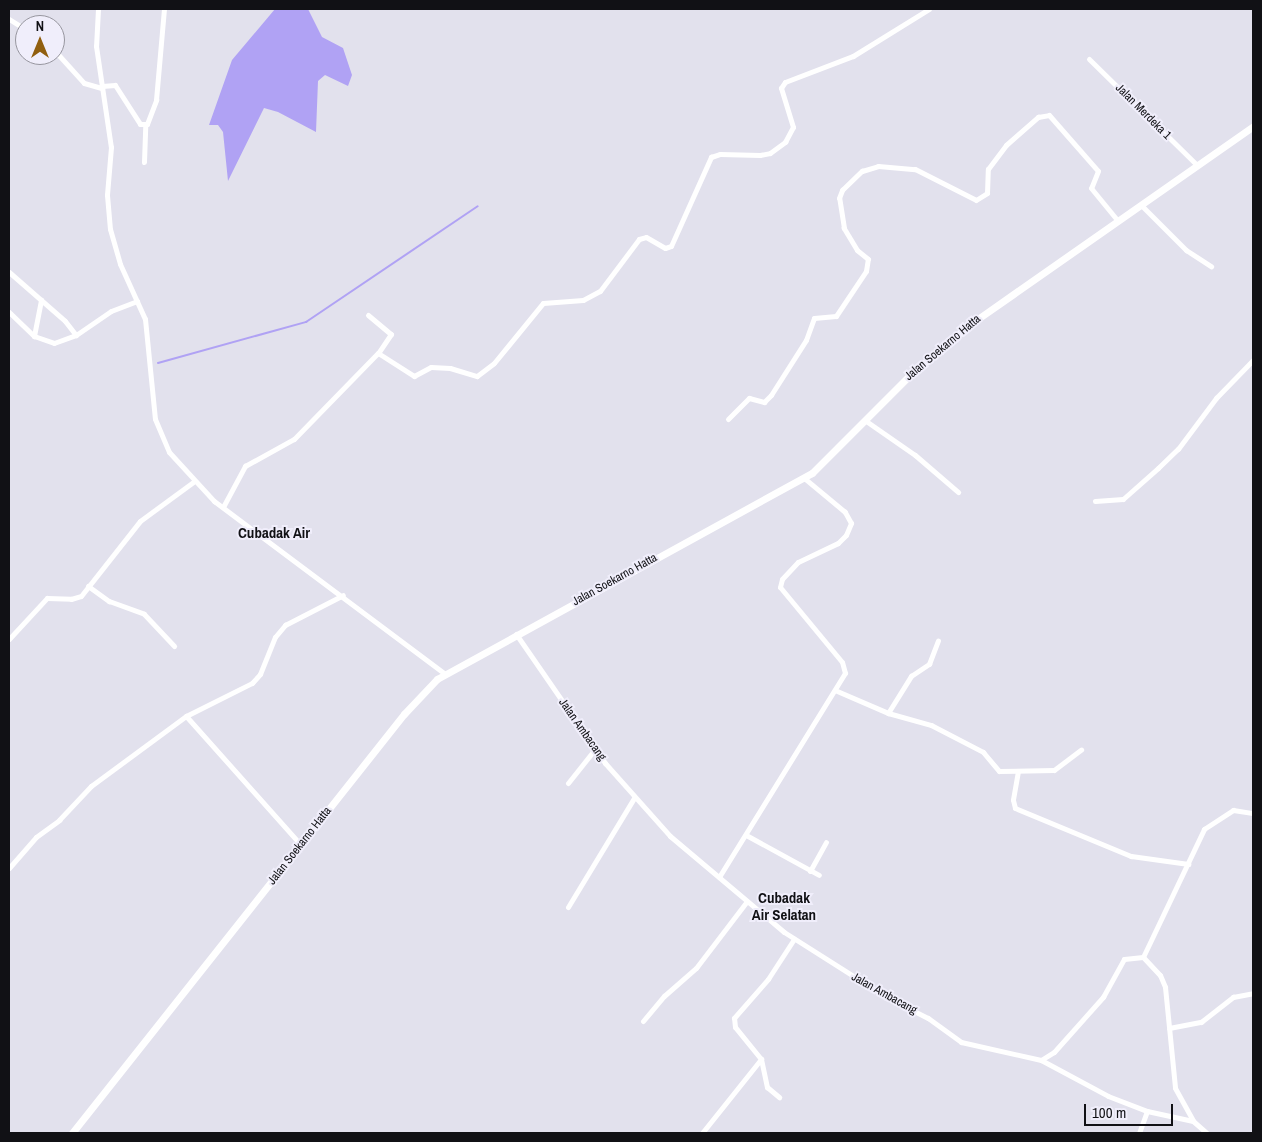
<!DOCTYPE html>
<style>
body{margin:0}
#map{position:relative;width:1262px;height:1142px;overflow:hidden;background:#e2e1ed;font-family:"Archivo Narrow",sans-serif}
div>[style]{position:absolute}
[style*='--x']{left:calc(var(--x)*1px);top:calc(var(--y)*1px);width:calc(var(--w)*1px);rotate:calc(var(--a)*1deg)}
.water>*{inset:0;background:#b0a2f4}
.stream>*{height:2px;margin:-1px;padding:0 1px;transform-origin:1px;border-radius:1px;background:#b0a2f4}
.street>*{height:5px;margin:-2.5px;padding:0 2.5px;transform-origin:2.5px;border-radius:2.5px;background:#fff}
.secondary>*{height:7px;margin:-3.5px;padding:0 3.5px;transform-origin:3.5px;border-radius:3.5px;background:#fff}
span{translate:-50% -50%;white-space:nowrap;text-align:center;line-height:1.15;-webkit-text-stroke:4px #f0eefb;paint-order:stroke}
.street-label{font-size:12px;color:#111115}
.quarter-label{font-size:15px;color:#111115;font-weight:700}
.frame{position:absolute;inset:0;border:10px solid #111115;pointer-events:none}
.north{position:absolute;left:15px;top:15px;width:50px;height:50px;box-sizing:border-box;background:#f0eefb;border:1px solid #97969f;border-radius:50%;rotate:0deg;font-size:14px;font-weight:700;line-height:20px;text-align:center;color:#111115}
.north::after{content:'';display:block;margin:auto;width:18px;height:22px;background:#915f0f;clip-path:polygon(50% 0,100% 100%,50% 72%,0 100%)}
.scale{position:absolute;left:1084px;top:1104px;width:89px;height:22px;box-sizing:border-box;border:2px solid #111115;border-top:0;padding-left:6px;font-size:15px;line-height:18px;white-space:nowrap;color:#111115;-webkit-text-stroke:4px #f0eefb;paint-order:stroke}
</style>
<div id="map">
<div class="water">
<div style="clip-path:polygon(275px 9px,308px 9px,322px 37px,343px 48px,352px 75px,348px 86px,325px 75px,318px 81px,316px 132px,278px 112px,264px 108px,228px 181px,223px 132px,218px 125px,209px 125px,232px 60px)"></div>
</div>
<div class="stream">
<div style="--x:158;--y:363;--w:154;--a:-15.5"></div>
<div style="--x:306;--y:322;--w:207;--a:-34"></div>
</div>
<div class="street">
<div style="--x:98;--y:9;--w:37;--a:93"></div>
<div style="--x:96;--y:46;--w:102;--a:81.6"></div>
<div style="--x:111;--y:147;--w:48;--a:94.8"></div>
<div style="--x:107;--y:195;--w:34;--a:85"></div>
<div style="--x:110;--y:229;--w:36;--a:74"></div>
<div style="--x:120;--y:264;--w:60;--a:65.6"></div>
<div style="--x:145;--y:319;--w:100;--a:84.3"></div>
<div style="--x:155;--y:419;--w:36;--a:67"></div>
<div style="--x:169;--y:452;--w:67;--a:47.4"></div>
<div style="--x:214;--y:501;--w:287;--a:36.8"></div>
<div style="--x:9;--y:19;--w:19;--a:32"></div>
<div style="--x:55;--y:51;--w:43;--a:47.8"></div>
<div style="--x:84;--y:83;--w:19;--a:16"></div>
<div style="--x:1089;--y:59;--w:151;--a:44.5"></div>
<div style="--x:102;--y:86;--w:13;--a:-4"></div>
<div style="--x:115;--y:85;--w:46;--a:57.3"></div>
<div style="--x:140;--y:124;--w:7;--a:0"></div>
<div style="--x:147;--y:124;--w:26;--a:-69"></div>
<div style="--x:156;--y:100;--w:91;--a:-85"></div>
<div style="--x:144;--y:162;--w:36;--a:-88"></div>
<div style="--x:1141;--y:205;--w:64;--a:45"></div>
<div style="--x:1186;--y:250;--w:30;--a:33"></div>
<div style="--x:9;--y:272;--w:74;--a:41.2"></div>
<div style="--x:65;--y:321;--w:18;--a:52"></div>
<div style="--x:9;--y:312;--w:35;--a:44"></div>
<div style="--x:34;--y:336;--w:21;--a:19"></div>
<div style="--x:54;--y:343;--w:23;--a:-20"></div>
<div style="--x:76;--y:335;--w:42;--a:-34.4"></div>
<div style="--x:111;--y:311;--w:28;--a:-21"></div>
<div style="--x:368;--y:315;--w:30;--a:40"></div>
<div style="--x:391;--y:334;--w:23;--a:124"></div>
<div style="--x:34;--y:336;--w:37;--a:-79"></div>
<div style="--x:728;--y:419;--w:30;--a:-45"></div>
<div style="--x:749;--y:398;--w:16;--a:15"></div>
<div style="--x:764;--y:402;--w:10;--a:-45"></div>
<div style="--x:771;--y:395;--w:65;--a:-57.5"></div>
<div style="--x:806;--y:340;--w:23;--a:-70"></div>
<div style="--x:814;--y:318;--w:22;--a:-5"></div>
<div style="--x:836;--y:316;--w:54;--a:-56.3"></div>
<div style="--x:866;--y:271;--w:12;--a:-81"></div>
<div style="--x:868;--y:259;--w:14;--a:-141"></div>
<div style="--x:857;--y:250;--w:26;--a:-121"></div>
<div style="--x:844;--y:228;--w:30;--a:-99"></div>
<div style="--x:839;--y:198;--w:9;--a:-69"></div>
<div style="--x:842;--y:190;--w:28;--a:-44"></div>
<div style="--x:862;--y:171;--w:17;--a:-17"></div>
<div style="--x:878;--y:166;--w:37;--a:5"></div>
<div style="--x:915;--y:169;--w:68;--a:26.9"></div>
<div style="--x:976;--y:200;--w:13;--a:-32"></div>
<div style="--x:987;--y:193;--w:24;--a:-88"></div>
<div style="--x:988;--y:169;--w:30;--a:-53"></div>
<div style="--x:1006;--y:145;--w:43;--a:-41.2"></div>
<div style="--x:1038;--y:117;--w:11;--a:-10"></div>
<div style="--x:1049;--y:115;--w:74;--a:48.8"></div>
<div style="--x:1098;--y:171;--w:18;--a:112"></div>
<div style="--x:1091;--y:188;--w:43;--a:50.7"></div>
<div style="--x:866;--y:421;--w:60;--a:34.8"></div>
<div style="--x:915;--y:455;--w:57;--a:40.7"></div>
<div style="--x:1095;--y:501;--w:28;--a:-4"></div>
<div style="--x:1123;--y:499;--w:47;--a:-41.5"></div>
<div style="--x:1158;--y:468;--w:28;--a:-44"></div>
<div style="--x:1178;--y:449;--w:64;--a:-53.3"></div>
<div style="--x:1216;--y:398;--w:53;--a:-45.8"></div>
<div style="--x:223;--y:507;--w:47;--a:-61.8"></div>
<div style="--x:245;--y:466;--w:56;--a:-28.9"></div>
<div style="--x:294;--y:439;--w:120;--a:-45.7"></div>
<div style="--x:378;--y:353;--w:43;--a:32.6"></div>
<div style="--x:414;--y:376;--w:19;--a:-28"></div>
<div style="--x:431;--y:367;--w:19;--a:3"></div>
<div style="--x:450;--y:368;--w:28;--a:17"></div>
<div style="--x:477;--y:376;--w:21;--a:-37"></div>
<div style="--x:494;--y:363;--w:77;--a:-50.8"></div>
<div style="--x:543;--y:303;--w:40;--a:-4.3"></div>
<div style="--x:583;--y:300;--w:19;--a:-28"></div>
<div style="--x:600;--y:291;--w:65;--a:-53.1"></div>
<div style="--x:639;--y:239;--w:7;--a:-16"></div>
<div style="--x:646;--y:237;--w:22;--a:30"></div>
<div style="--x:665;--y:248;--w:6;--a:-18"></div>
<div style="--x:671;--y:246;--w:98;--a:-65.8"></div>
<div style="--x:711;--y:157;--w:9;--a:-18"></div>
<div style="--x:720;--y:154;--w:40;--a:1.4"></div>
<div style="--x:760;--y:155;--w:10;--a:-11"></div>
<div style="--x:770;--y:153;--w:19;--a:-36"></div>
<div style="--x:785;--y:142;--w:17;--a:-62"></div>
<div style="--x:793;--y:127;--w:41;--a:-107.1"></div>
<div style="--x:781;--y:88;--w:7;--a:-56"></div>
<div style="--x:785;--y:82;--w:73;--a:-20.9"></div>
<div style="--x:853;--y:56;--w:89;--a:-31.7"></div>
<div style="--x:88;--y:586;--w:26;--a:36"></div>
<div style="--x:109;--y:601;--w:37;--a:20"></div>
<div style="--x:144;--y:614;--w:44;--a:46.8"></div>
<div style="--x:516;--y:634;--w:157;--a:55.4"></div>
<div style="--x:605;--y:763;--w:98;--a:48.3"></div>
<div style="--x:670;--y:836;--w:149;--a:40.1"></div>
<div style="--x:784;--y:932;--w:123;--a:32.4"></div>
<div style="--x:888;--y:998;--w:45;--a:26.6"></div>
<div style="--x:928;--y:1018;--w:41;--a:36"></div>
<div style="--x:961;--y:1042;--w:82;--a:12.7"></div>
<div style="--x:1041;--y:1060;--w:15;--a:-32"></div>
<div style="--x:1054;--y:1052;--w:74;--a:-48.3"></div>
<div style="--x:1103;--y:997;--w:43;--a:-61.1"></div>
<div style="--x:1124;--y:959;--w:19;--a:-6"></div>
<div style="--x:1143;--y:957;--w:25;--a:47"></div>
<div style="--x:1160;--y:975;--w:13;--a:67"></div>
<div style="--x:1165;--y:987;--w:101;--a:84.3"></div>
<div style="--x:1175;--y:1088;--w:38;--a:61"></div>
<div style="--x:1193;--y:1121;--w:18;--a:41"></div>
<div style="--x:9;--y:639;--w:56;--a:-47.2"></div>
<div style="--x:47;--y:598;--w:24;--a:2"></div>
<div style="--x:71;--y:599;--w:10;--a:-17"></div>
<div style="--x:81;--y:596;--w:95;--a:-51.8"></div>
<div style="--x:140;--y:521;--w:66;--a:-36.3"></div>
<div style="--x:837;--y:691;--w:56;--a:23.3"></div>
<div style="--x:888;--y:713;--w:45;--a:15.6"></div>
<div style="--x:931;--y:725;--w:59;--a:27.4"></div>
<div style="--x:983;--y:752;--w:25;--a:50"></div>
<div style="--x:999;--y:771;--w:55;--a:-1"></div>
<div style="--x:1054;--y:770;--w:34;--a:-37"></div>
<div style="--x:888;--y:713;--w:44;--a:-58.1"></div>
<div style="--x:911;--y:676;--w:22;--a:-34"></div>
<div style="--x:929;--y:664;--w:25;--a:-69"></div>
<div style="--x:186;--y:716;--w:74;--a:-26.6"></div>
<div style="--x:252;--y:683;--w:12;--a:-48"></div>
<div style="--x:260;--y:674;--w:40;--a:-68"></div>
<div style="--x:275;--y:637;--w:16;--a:-50"></div>
<div style="--x:285;--y:625;--w:65;--a:-27.3"></div>
<div style="--x:1018;--y:771;--w:29;--a:100"></div>
<div style="--x:1013;--y:800;--w:8;--a:76"></div>
<div style="--x:1015;--y:808;--w:126;--a:22.5"></div>
<div style="--x:1131;--y:856;--w:58;--a:8"></div>
<div style="--x:568;--y:783;--w:43;--a:-51.5"></div>
<div style="--x:746;--y:835;--w:83;--a:28.7"></div>
<div style="--x:9;--y:868;--w:41;--a:-48.9"></div>
<div style="--x:36;--y:837;--w:29;--a:-36"></div>
<div style="--x:59;--y:820;--w:47;--a:-46.7"></div>
<div style="--x:91;--y:786;--w:118;--a:-36.4"></div>
<div style="--x:186;--y:716;--w:173;--a:48.3"></div>
<div style="--x:810;--y:871;--w:33;--a:-61"></div>
<div style="--x:719;--y:877;--w:240;--a:-58.3"></div>
<div style="--x:845;--y:673;--w:11;--a:-105"></div>
<div style="--x:842;--y:662;--w:97;--a:-129.6"></div>
<div style="--x:780;--y:587;--w:8;--a:-76"></div>
<div style="--x:782;--y:579;--w:23;--a:-47"></div>
<div style="--x:798;--y:562;--w:44;--a:-25.4"></div>
<div style="--x:838;--y:543;--w:11;--a:-45"></div>
<div style="--x:846;--y:535;--w:13;--a:-67"></div>
<div style="--x:851;--y:523;--w:13;--a:-119"></div>
<div style="--x:845;--y:512;--w:53;--a:-140.3"></div>
<div style="--x:568;--y:907;--w:127;--a:-58.8"></div>
<div style="--x:1143;--y:957;--w:142;--a:-64.5"></div>
<div style="--x:1204;--y:829;--w:35;--a:-33"></div>
<div style="--x:1233;--y:810;--w:20;--a:9"></div>
<div style="--x:643;--y:1021;--w:33;--a:-50"></div>
<div style="--x:664;--y:996;--w:43;--a:-41.2"></div>
<div style="--x:696;--y:968;--w:84;--a:-52.7"></div>
<div style="--x:1169;--y:1028;--w:33;--a:-11"></div>
<div style="--x:1201;--y:1022;--w:41;--a:-38"></div>
<div style="--x:1233;--y:997;--w:20;--a:-11"></div>
<div style="--x:761;--y:1059;--w:29;--a:78"></div>
<div style="--x:767;--y:1087;--w:16;--a:40"></div>
<div style="--x:1041;--y:1060;--w:76;--a:28.2"></div>
<div style="--x:1108;--y:1096;--w:42;--a:21"></div>
<div style="--x:702;--y:1133;--w:95;--a:-51.4"></div>
<div style="--x:761;--y:1059;--w:41;--a:-129.1"></div>
<div style="--x:735;--y:1027;--w:9;--a:-96"></div>
<div style="--x:734;--y:1018;--w:52;--a:-48.9"></div>
<div style="--x:768;--y:979;--w:48;--a:-57"></div>
<div style="--x:1139;--y:1133;--w:23;--a:-70"></div>
<div style="--x:1147;--y:1111;--w:47;--a:12.3"></div>
</div>
<div class="secondary">
<div style="--x:72;--y:1133;--w:535;--a:-51.61"></div>
<div style="--x:404;--y:714;--w:48;--a:-46.7"></div>
<div style="--x:437;--y:679;--w:428;--a:-28.8"></div>
<div style="--x:812;--y:473;--w:136;--a:-45"></div>
<div style="--x:908;--y:377;--w:84;--a:-40.2"></div>
<div style="--x:972;--y:323;--w:343;--a:-35"></div>
</div>
<div class="street-label">
<span style="left:1143px;top:112px;rotate:45deg">Jalan Merdeka 1</span>
<span style="left:943px;top:348px;rotate:-40deg">Jalan Soekarno Hatta</span>
<span style="left:615px;top:580px;rotate:-29deg">Jalan Soekarno Hatta</span>
<span style="left:582px;top:730px;rotate:55deg">Jalan Ambacang</span>
<span style="left:300px;top:846px;rotate:-52deg">Jalan Soekarno Hatta</span>
<span style="left:884px;top:994px;rotate:29deg">Jalan Ambacang</span>
</div>
<div class="quarter-label">
<span style="left:274px;top:533px">Cubadak Air</span>
<span style="left:784px;top:906px">Cubadak<br>Air Selatan</span>
</div>
<div class="frame"></div>
<div class="north">N</div>
<div class="scale">100 m</div>
</div>
